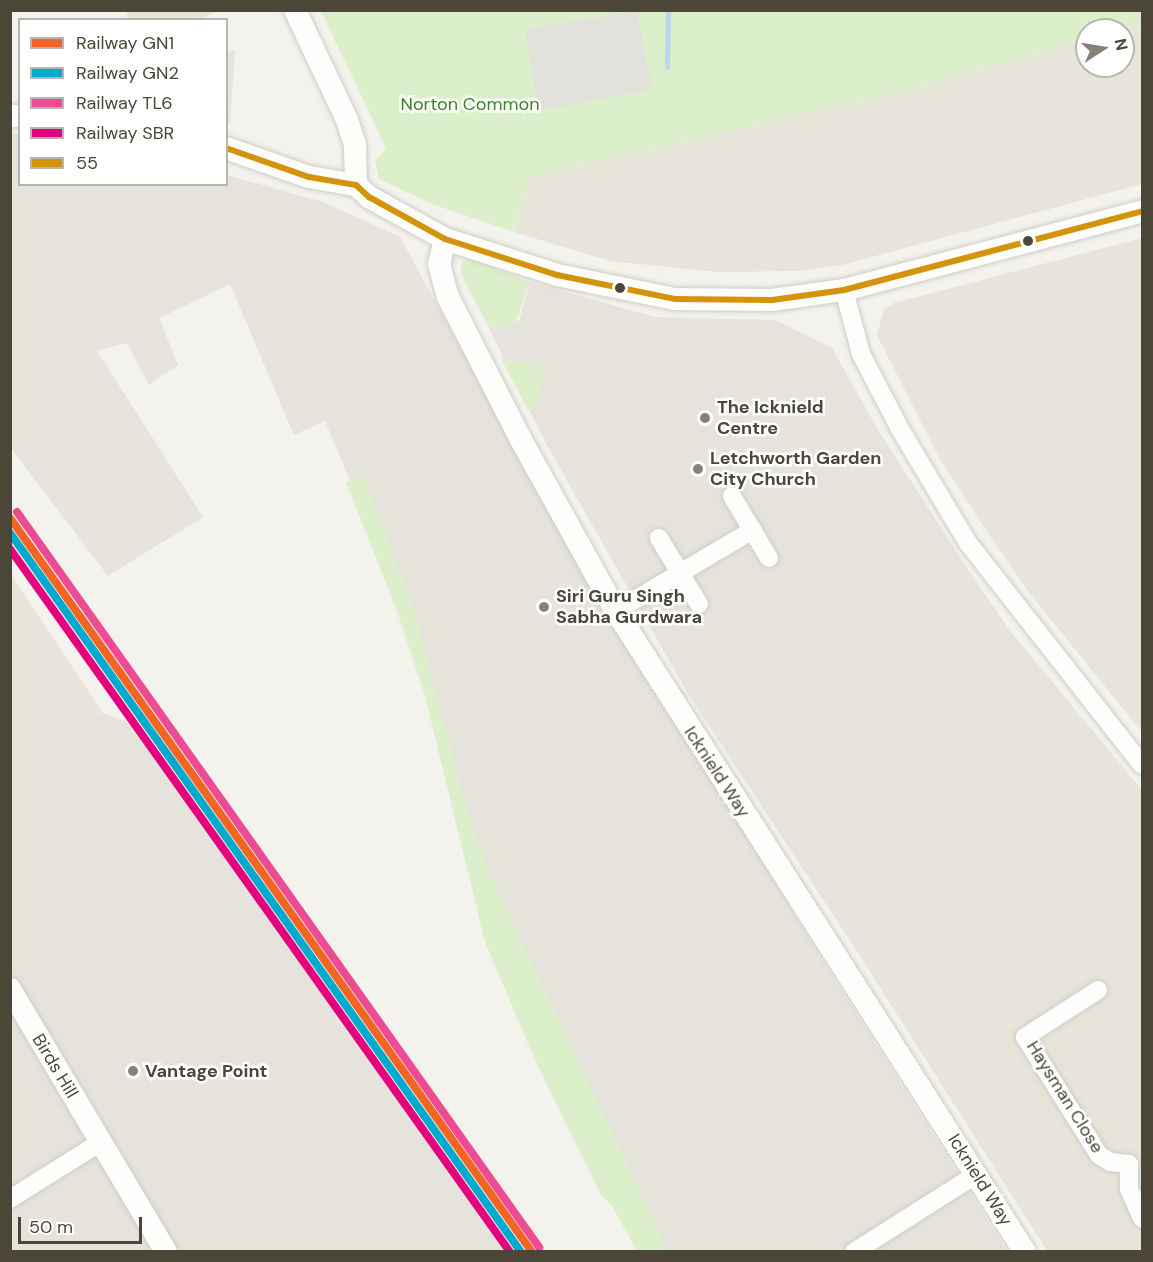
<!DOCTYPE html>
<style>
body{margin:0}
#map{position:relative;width:1153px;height:1262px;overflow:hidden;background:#f3f2ed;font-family:"DM Sans",sans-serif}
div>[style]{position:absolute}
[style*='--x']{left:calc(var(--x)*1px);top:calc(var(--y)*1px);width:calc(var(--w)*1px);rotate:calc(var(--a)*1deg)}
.residential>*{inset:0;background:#e7e5da}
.industrial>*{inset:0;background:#e6e3dc}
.green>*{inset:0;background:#dcefcb}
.parking>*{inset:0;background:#e3e1dc}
.stream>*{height:5px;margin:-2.5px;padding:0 2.5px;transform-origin:2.5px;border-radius:2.5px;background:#bbd5f3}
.roads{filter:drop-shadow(0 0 2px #cfcdc7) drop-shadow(0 0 2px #cfcdc7)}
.minor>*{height:18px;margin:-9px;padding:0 9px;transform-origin:9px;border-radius:9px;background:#fdfdfc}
.tertiary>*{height:22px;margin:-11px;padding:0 11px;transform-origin:11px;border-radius:11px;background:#fdfdfc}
.bus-1>*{height:6px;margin:-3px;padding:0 3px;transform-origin:3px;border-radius:3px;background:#d5930b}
.rail-1>*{height:8px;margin:-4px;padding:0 4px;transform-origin:4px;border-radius:4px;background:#f26522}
.rail-2>*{height:8px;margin:-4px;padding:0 4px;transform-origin:4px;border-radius:4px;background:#00a9ce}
.rail-3>*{height:8px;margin:-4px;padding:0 4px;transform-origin:4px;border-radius:4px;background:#ee4b95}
.rail-4>*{height:8px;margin:-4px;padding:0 4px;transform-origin:4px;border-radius:4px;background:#e5007d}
.dots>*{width:16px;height:16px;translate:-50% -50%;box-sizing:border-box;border:3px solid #fff;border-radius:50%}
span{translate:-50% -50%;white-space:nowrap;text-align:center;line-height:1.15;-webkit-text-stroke:5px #fff;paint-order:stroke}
.park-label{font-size:18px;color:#3c8324}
.poi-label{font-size:18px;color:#4b4637;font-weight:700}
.left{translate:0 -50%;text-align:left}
.street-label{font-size:18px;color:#4b4637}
.frame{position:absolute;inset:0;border:12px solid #4b4637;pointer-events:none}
.legend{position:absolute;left:18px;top:18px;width:210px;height:168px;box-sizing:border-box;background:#fff;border:2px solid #b7b5af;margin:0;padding:8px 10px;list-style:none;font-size:18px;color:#4b4637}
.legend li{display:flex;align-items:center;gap:12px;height:30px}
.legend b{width:30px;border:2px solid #b7b5af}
.north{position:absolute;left:1075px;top:18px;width:60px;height:60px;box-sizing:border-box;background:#fff;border:2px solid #b7b5af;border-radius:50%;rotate:78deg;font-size:16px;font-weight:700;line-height:24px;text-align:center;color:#4b4637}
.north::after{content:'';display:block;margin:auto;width:21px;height:27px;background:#868277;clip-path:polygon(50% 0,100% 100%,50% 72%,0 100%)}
.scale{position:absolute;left:18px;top:1217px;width:124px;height:27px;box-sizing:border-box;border:3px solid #4b4637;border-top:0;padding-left:8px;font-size:18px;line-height:21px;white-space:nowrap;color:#4b4637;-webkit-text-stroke:4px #fff;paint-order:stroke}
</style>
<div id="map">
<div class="residential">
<div style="clip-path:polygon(126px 11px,217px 11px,200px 20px,128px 19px)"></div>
<div style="clip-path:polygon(1142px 23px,1142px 184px,842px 265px,799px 271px,718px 272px,610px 261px,514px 232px,529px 177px,891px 94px,1087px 39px,1087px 66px,1123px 66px,1123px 30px,1117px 30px)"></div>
<div style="clip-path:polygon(235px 50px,230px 124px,227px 123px,227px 52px)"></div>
<div style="clip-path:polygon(1142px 238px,1142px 732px,1030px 594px,986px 530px,939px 458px,877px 335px,884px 309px,894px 303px)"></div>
<div style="clip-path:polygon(961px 559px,1011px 632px,1142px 790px,1142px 1251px,1047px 1251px,856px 950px,1029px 834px,870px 626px,883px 611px)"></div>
<div style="clip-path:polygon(10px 573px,103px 713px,11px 742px,10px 742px)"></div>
</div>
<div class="industrial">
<div style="clip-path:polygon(10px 133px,19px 134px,20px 184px,226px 184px,227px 175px,323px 202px,400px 237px,563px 536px,826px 966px,1007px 1251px,641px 1251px,542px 1054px,402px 605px,325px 421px,294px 435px,230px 284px,159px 318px,178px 365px,149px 385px,127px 343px,97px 351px,203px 517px,108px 576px,11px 448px)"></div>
<div style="clip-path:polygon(530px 282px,655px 317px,775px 320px,832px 348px,877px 428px,961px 559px,883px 611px,870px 626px,1030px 834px,856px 950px,687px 692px,544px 440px,489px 328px,519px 321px)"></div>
<div style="clip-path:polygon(103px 713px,139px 727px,506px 1251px,11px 1251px,10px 742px)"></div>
</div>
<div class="green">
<div style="clip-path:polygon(1142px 10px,1142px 23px,1117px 30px,1087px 30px,1087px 39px,891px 94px,529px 177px,514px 232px,432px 204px,379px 179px,375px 161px,386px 148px,321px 11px)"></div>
<div style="clip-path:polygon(468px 258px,530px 282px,515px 325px,489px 328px,461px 274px,461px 263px)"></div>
<div style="clip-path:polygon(501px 359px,539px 365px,544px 380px,535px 406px,528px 410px)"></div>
<div style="clip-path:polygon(363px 476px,413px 606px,466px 806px,489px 872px,668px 1251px,637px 1251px,612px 1206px,601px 1195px,535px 1060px,485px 942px,425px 696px,397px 611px,346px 482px)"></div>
</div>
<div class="parking">
<div style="clip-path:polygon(637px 11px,650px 80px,648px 91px,539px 110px,525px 29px)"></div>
</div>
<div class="stream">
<div style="--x:667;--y:67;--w:57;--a:-89"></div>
</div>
<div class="roads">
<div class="minor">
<div style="--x:844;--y:290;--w:66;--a:75.1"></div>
<div style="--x:861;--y:354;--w:85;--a:62.5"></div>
<div style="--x:900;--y:429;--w:133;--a:59.2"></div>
<div style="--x:968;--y:543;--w:282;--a:51.9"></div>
<div style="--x:732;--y:496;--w:72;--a:59.2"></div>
<div style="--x:659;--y:538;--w:77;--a:58.8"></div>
<div style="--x:616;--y:611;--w:159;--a:-30.6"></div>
<div style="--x:1098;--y:990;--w:87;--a:147.2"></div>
<div style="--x:1025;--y:1037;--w:139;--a:57.9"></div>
<div style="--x:1099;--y:1155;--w:13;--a:32"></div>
<div style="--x:1110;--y:1162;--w:19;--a:6"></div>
<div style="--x:1129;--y:1164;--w:25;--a:90"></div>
<div style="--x:1129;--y:1189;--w:32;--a:66"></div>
<div style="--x:10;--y:1199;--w:107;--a:-32.1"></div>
<div style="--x:854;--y:1252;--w:146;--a:-32.4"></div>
</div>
<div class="tertiary">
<div style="--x:295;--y:10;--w:122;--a:64.7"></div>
<div style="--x:347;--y:120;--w:25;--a:72"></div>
<div style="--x:355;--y:144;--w:41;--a:88.6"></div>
<div style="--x:10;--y:116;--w:10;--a:0"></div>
<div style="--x:226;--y:148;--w:88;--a:19.3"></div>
<div style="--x:309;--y:177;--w:48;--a:9.7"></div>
<div style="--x:356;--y:185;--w:18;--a:43"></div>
<div style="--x:369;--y:197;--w:87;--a:28.9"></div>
<div style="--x:445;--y:239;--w:118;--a:17.8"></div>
<div style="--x:557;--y:275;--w:120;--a:11.5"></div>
<div style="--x:675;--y:299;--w:97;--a:0.6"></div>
<div style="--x:772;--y:300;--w:73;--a:-7.9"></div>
<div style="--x:844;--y:290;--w:308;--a:-14.8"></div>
<div style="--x:445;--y:239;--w:26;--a:103"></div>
<div style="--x:439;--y:264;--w:34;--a:75"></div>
<div style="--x:448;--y:297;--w:158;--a:62.9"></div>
<div style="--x:520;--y:438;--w:198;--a:61"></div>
<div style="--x:616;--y:611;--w:760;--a:57.46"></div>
<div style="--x:10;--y:989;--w:306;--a:59.3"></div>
</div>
</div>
<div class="bus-1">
<div style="--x:226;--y:148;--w:88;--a:19.3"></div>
<div style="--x:309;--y:177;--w:48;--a:9.7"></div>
<div style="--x:356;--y:185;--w:18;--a:43"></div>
<div style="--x:369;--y:197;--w:87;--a:28.9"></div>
<div style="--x:445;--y:239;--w:118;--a:17.8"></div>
<div style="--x:557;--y:275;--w:120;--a:11.5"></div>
<div style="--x:675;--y:299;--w:97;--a:0.6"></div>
<div style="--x:772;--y:300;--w:73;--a:-7.9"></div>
<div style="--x:844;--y:290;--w:308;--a:-14.8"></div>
</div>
<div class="rail-1">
<div style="--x:10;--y:518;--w:901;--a:54.58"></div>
</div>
<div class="rail-2">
<div style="--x:10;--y:533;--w:882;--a:54.6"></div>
</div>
<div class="rail-3">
<div style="--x:17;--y:512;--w:902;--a:54.62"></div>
</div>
<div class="rail-4">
<div style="--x:10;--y:549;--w:863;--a:54.58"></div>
</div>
<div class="dots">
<div style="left:1028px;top:241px;background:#4b4637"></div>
<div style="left:620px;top:288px;background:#4b4637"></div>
<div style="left:705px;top:418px;background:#868277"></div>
<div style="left:698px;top:469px;background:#868277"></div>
<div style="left:544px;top:607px;background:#868277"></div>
<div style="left:133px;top:1071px;background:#868277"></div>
</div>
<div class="park-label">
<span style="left:470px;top:104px">Norton Common</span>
</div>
<div class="poi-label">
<span class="left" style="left:717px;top:418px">The Icknield<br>Centre</span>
<span class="left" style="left:710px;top:469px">Letchworth Garden<br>City Church</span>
<span class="left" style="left:556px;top:607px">Siri Guru Singh<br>Sabha Gurdwara</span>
<span class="left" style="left:145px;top:1071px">Vantage Point</span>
</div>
<div class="street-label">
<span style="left:717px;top:772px;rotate:57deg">Icknield Way</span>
<span style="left:55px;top:1066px;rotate:59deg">Birds Hill</span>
<span style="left:1065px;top:1097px;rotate:58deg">Haysman Close</span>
<span style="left:980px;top:1180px;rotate:58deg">Icknield Way</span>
</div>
<div class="frame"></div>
<ul class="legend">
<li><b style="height:8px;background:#f26522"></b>Railway GN1</li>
<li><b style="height:8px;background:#00a9ce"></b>Railway GN2</li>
<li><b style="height:8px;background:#ee4b95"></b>Railway TL6</li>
<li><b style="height:8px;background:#e5007d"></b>Railway SBR</li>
<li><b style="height:8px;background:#d5930b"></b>55</li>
</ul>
<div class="north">N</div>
<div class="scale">50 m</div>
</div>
